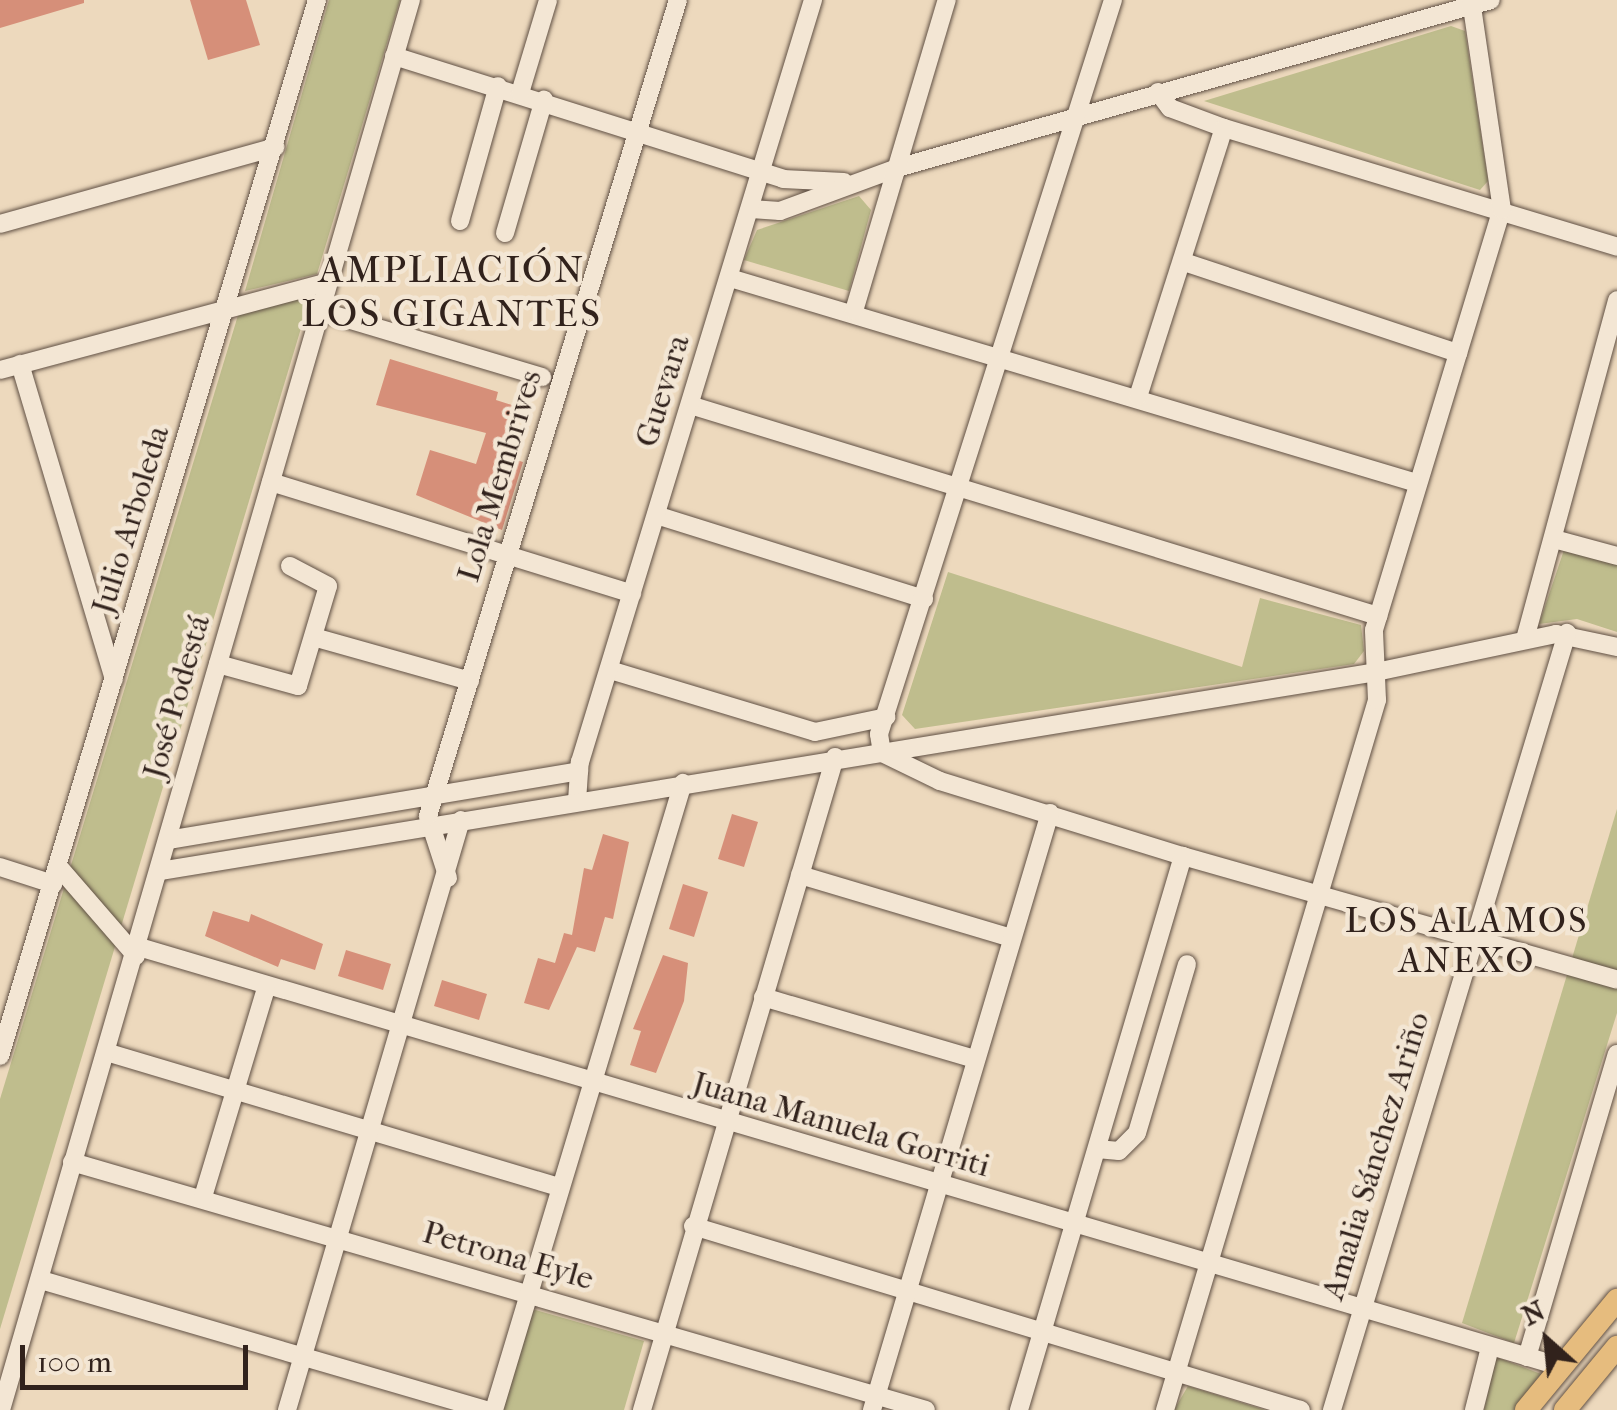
<!DOCTYPE html>
<meta charset="utf-8">
<style>
body{margin:0}
#map{position:relative;width:1617px;height:1410px;overflow:hidden;background:#edd9bd;font-family:"IM FELL French Canon",serif}
div>[style]{position:absolute}
[style*='--x']{left:calc(var(--x)*1px);top:calc(var(--y)*1px);width:calc(var(--w)*1px);rotate:calc(var(--a)*1deg)}
.green>*{inset:0;background:#bfbd8d}
.building>*{inset:0;background:#d68f79}
.roads{filter:drop-shadow(0 0 2px #605044) drop-shadow(0 0 2px #605044)}
.minor>*{height:18px;margin:-9px;padding:0 9px;transform-origin:9px;border-radius:9px;background:#f3e6d4}
.major>*{height:22px;margin:-11px;padding:0 11px;transform-origin:11px;border-radius:11px;background:#e6bc7e}
span{translate:-50% -50%;white-space:nowrap;text-align:center;line-height:1.15;-webkit-text-stroke:9px #f3e6d4;paint-order:stroke}
.street-label{font-size:32px;color:#31221c}
.neighbourhood-label{font-size:35px;color:#31221c;letter-spacing:2.5px}
.quarter-label{font-size:38px;color:#31221c;letter-spacing:2.5px}
.north{position:absolute;left:1497px;top:1290px;width:100px;height:100px;-webkit-text-stroke:8px #f3e6d4;paint-order:stroke;rotate:333deg;font-size:28px;font-weight:700;line-height:40px;text-align:center;color:#31221c}
.north::after{content:'';display:block;margin:auto;width:35px;height:45px;background:#31221c;clip-path:polygon(50% 0,100% 100%,50% 72%,0 100%)}
.scale{position:absolute;left:20px;top:1345px;width:228px;height:45px;box-sizing:border-box;border:5px solid #31221c;border-top:0;padding-left:12px;font-size:30px;line-height:35px;white-space:nowrap;color:#31221c;-webkit-text-stroke:8px #f3e6d4;paint-order:stroke}
</style>
<div id="map">
<div class="green">
<div style="clip-path:polygon(329px 0,400px 0,317px 274px,245px 291px)"></div>
<div style="clip-path:polygon(1451px 26px,1465px 31px,1488px 181px,1480px 190px,1204px 101px)"></div>
<div style="clip-path:polygon(859px 196px,871px 210px,849px 291px,744px 260px,757px 230px)"></div>
<div style="clip-path:polygon(311px 295px,0 1329px,0 1099px,239px 312px)"></div>
<div style="clip-path:polygon(1564px 550px,1617px 564px,1617px 632px,1577px 619px,1539px 624px)"></div>
<div style="clip-path:polygon(948px 572px,1242px 667px,1260px 598px,1361px 625px,1364px 651px,1354px 664px,915px 729px,902px 715px)"></div>
<div style="clip-path:polygon(1617px 809px,1617px 1013px,1514px 1343px,1462px 1323px)"></div>
<div style="clip-path:polygon(532px 1309px,644px 1341px,624px 1410px,503px 1410px)"></div>
<div style="clip-path:polygon(1496px 1357px,1541px 1374px,1514px 1410px,1484px 1410px)"></div>
<div style="clip-path:polygon(1188px 1386px,1265px 1410px,1174px 1410px)"></div>
</div>
<div class="building">
<div style="clip-path:polygon(0 0,84px 0,84px 3px,0 28px)"></div>
<div style="clip-path:polygon(190px 0,246px 0,260px 45px,208px 60px)"></div>
<div style="clip-path:polygon(390px 359px,498px 392px,496px 400px,521px 408px,506px 457px,523px 462px,502px 530px,416px 495px,430px 450px,476px 464px,486px 433px,376px 405px)"></div>
<div style="clip-path:polygon(732px 814px,758px 822px,744px 867px,718px 859px)"></div>
<div style="clip-path:polygon(603px 834px,629px 842px,613px 919px,605px 917px,595px 952px,577px 947px,549px 1010px,524px 1003px,538px 958px,555px 963px,564px 933px,572px 935px,584px 868px,592px 870px)"></div>
<div style="clip-path:polygon(683px 884px,708px 892px,694px 937px,669px 929px)"></div>
<div style="clip-path:polygon(213px 911px,249px 922px,251px 914px,323px 944px,315px 970px,281px 959px,278px 967px,205px 936px)"></div>
<div style="clip-path:polygon(346px 950px,391px 964px,383px 990px,338px 976px)"></div>
<div style="clip-path:polygon(663px 955px,688px 963px,684px 1001px,656px 1073px,630px 1065px,641px 1031px,633px 1029px)"></div>
<div style="clip-path:polygon(442px 980px,487px 994px,479px 1020px,434px 1006px)"></div>
</div>
<div class="roads">
<div class="minor">
<div style="--x:394;--y:56;--w:408;--a:17.5"></div>
<div style="--x:783;--y:179;--w:61;--a:2.8"></div>
<div style="--x:1158;--y:92;--w:20;--a:53"></div>
<div style="--x:1170;--y:108;--w:58;--a:20.3"></div>
<div style="--x:1224;--y:128;--w:411;--a:16.8"></div>
<div style="--x:520;--y:93;--w:97;--a:-73.2"></div>
<div style="--x:751;--y:209;--w:29;--a:4"></div>
<div style="--x:780;--y:211;--w:125;--a:-20.2"></div>
<div style="--x:897;--y:168;--w:617;--a:-15.79"></div>
<div style="--x:460;--y:221;--w:140;--a:-74.3"></div>
<div style="--x:0;--y:224;--w:286;--a:-15.6"></div>
<div style="--x:505;--y:233;--w:139;--a:-73.7"></div>
<div style="--x:1184;--y:262;--w:289;--a:18.4"></div>
<div style="--x:730;--y:278;--w:717;--a:16.62"></div>
<div style="--x:317;--y:310;--w:235;--a:16.6"></div>
<div style="--x:854;--y:311;--w:325;--a:-73.4"></div>
<div style="--x:20;--y:364;--w:329;--a:73.4"></div>
<div style="--x:0;--y:370;--w:336;--a:-15"></div>
<div style="--x:1138;--y:397;--w:282;--a:-72.3"></div>
<div style="--x:690;--y:405;--w:720;--a:17.05"></div>
<div style="--x:271;--y:482;--w:378;--a:17.2"></div>
<div style="--x:656;--y:515;--w:281;--a:17.4"></div>
<div style="--x:1554;--y:539;--w:65;--a:15.1"></div>
<div style="--x:317;--y:638;--w:159;--a:15.7"></div>
<div style="--x:1525;--y:639;--w:351;--a:-74.8"></div>
<div style="--x:218;--y:664;--w:83;--a:15.4"></div>
<div style="--x:298;--y:686;--w:104;--a:-73.3"></div>
<div style="--x:328;--y:586;--w:43;--a:-152.2"></div>
<div style="--x:610;--y:670;--w:214;--a:16.8"></div>
<div style="--x:815;--y:732;--w:73;--a:-11.9"></div>
<div style="--x:882;--y:753;--w:19;--a:-99"></div>
<div style="--x:879;--y:734;--w:770;--a:-72.32"></div>
<div style="--x:882;--y:753;--w:64;--a:25.8"></div>
<div style="--x:940;--y:781;--w:254;--a:17.2"></div>
<div style="--x:1183;--y:856;--w:451;--a:15.9"></div>
<div style="--x:577;--y:801;--w:39;--a:-86"></div>
<div style="--x:580;--y:762;--w:797;--a:-73"></div>
<div style="--x:168;--y:840;--w:417;--a:-9.5"></div>
<div style="--x:58;--y:866;--w:119;--a:49.1"></div>
<div style="--x:0;--y:867;--w:56;--a:17.8"></div>
<div style="--x:160;--y:871;--w:1232;--a:-9.29"></div>
<div style="--x:1376;--y:672;--w:184;--a:-11.9"></div>
<div style="--x:1556;--y:634;--w:62;--a:12"></div>
<div style="--x:800;--y:875;--w:220;--a:16.6"></div>
<div style="--x:448;--y:878;--w:65;--a:-107.9"></div>
<div style="--x:428;--y:816;--w:853;--a:-72.97"></div>
<div style="--x:139;--y:947;--w:1484;--a:16.44"></div>
<div style="--x:763;--y:997;--w:221;--a:16.3"></div>
<div style="--x:106;--y:1052;--w:473;--a:16.6"></div>
<div style="--x:0;--y:1056;--w:1103;--a:-73.29"></div>
<div style="--x:1097;--y:1149;--w:22;--a:5"></div>
<div style="--x:1119;--y:1151;--w:25;--a:-45"></div>
<div style="--x:1137;--y:1133;--w:176;--a:-73.5"></div>
<div style="--x:72;--y:1162;--w:889;--a:16.19"></div>
<div style="--x:203;--y:1197;--w:218;--a:-73.2"></div>
<div style="--x:693;--y:1226;--w:635;--a:16.84"></div>
<div style="--x:41;--y:1280;--w:464;--a:16.3"></div>
<div style="--x:1527;--y:1357;--w:316;--a:-73.5"></div>
<div style="--x:1;--y:1410;--w:1468;--a:-73.79"></div>
<div style="--x:287;--y:1410;--w:615;--a:-73.57"></div>
<div style="--x:494;--y:1410;--w:655;--a:-73.23"></div>
<div style="--x:642;--y:1410;--w:681;--a:-73.53"></div>
<div style="--x:872;--y:1410;--w:623;--a:-73.4"></div>
<div style="--x:1019;--y:1410;--w:578;--a:-73.51"></div>
<div style="--x:1165;--y:1410;--w:741;--a:-73.37"></div>
<div style="--x:1377;--y:700;--w:70;--a:-92.5"></div>
<div style="--x:1374;--y:630;--w:439;--a:-73.1"></div>
<div style="--x:1502;--y:210;--w:212;--a:-98.4"></div>
<div style="--x:1332;--y:1410;--w:812;--a:-73.17"></div>
<div style="--x:1474;--y:1410;--w:65;--a:-75.7"></div>
</div>
<div class="major">
<div style="--x:1526;--y:1410;--w:143;--a:-50.4"></div>
<div style="--x:1565;--y:1410;--w:82;--a:-50.5"></div>
</div>
</div>
<div class="street-label">
<span style="left:663px;top:391px;rotate:-73deg">Guevara</span>
<span style="left:500px;top:476px;rotate:-73deg">Lola Membrives</span>
<span style="left:131px;top:520px;rotate:-73deg">Julio Arboleda</span>
<span style="left:177px;top:697px;rotate:-74deg">José Podestá</span>
<span style="left:841px;top:1125px;rotate:16deg">Juana Manuela Gorriti</span>
<span style="left:1376px;top:1156px;rotate:-73deg">Amalia Sánchez Ariño</span>
<span style="left:508px;top:1256px;rotate:16deg">Petrona Eyle</span>
</div>
<div class="neighbourhood-label">
<span style="left:1467px;top:941px">LOS ALAMOS<br>ANEXO</span>
</div>
<div class="quarter-label">
<span style="left:452px;top:292px">AMPLIACIÓN<br>LOS GIGANTES</span>
</div>
<div class="north">N</div>
<div class="scale">100 m</div>
</div>
